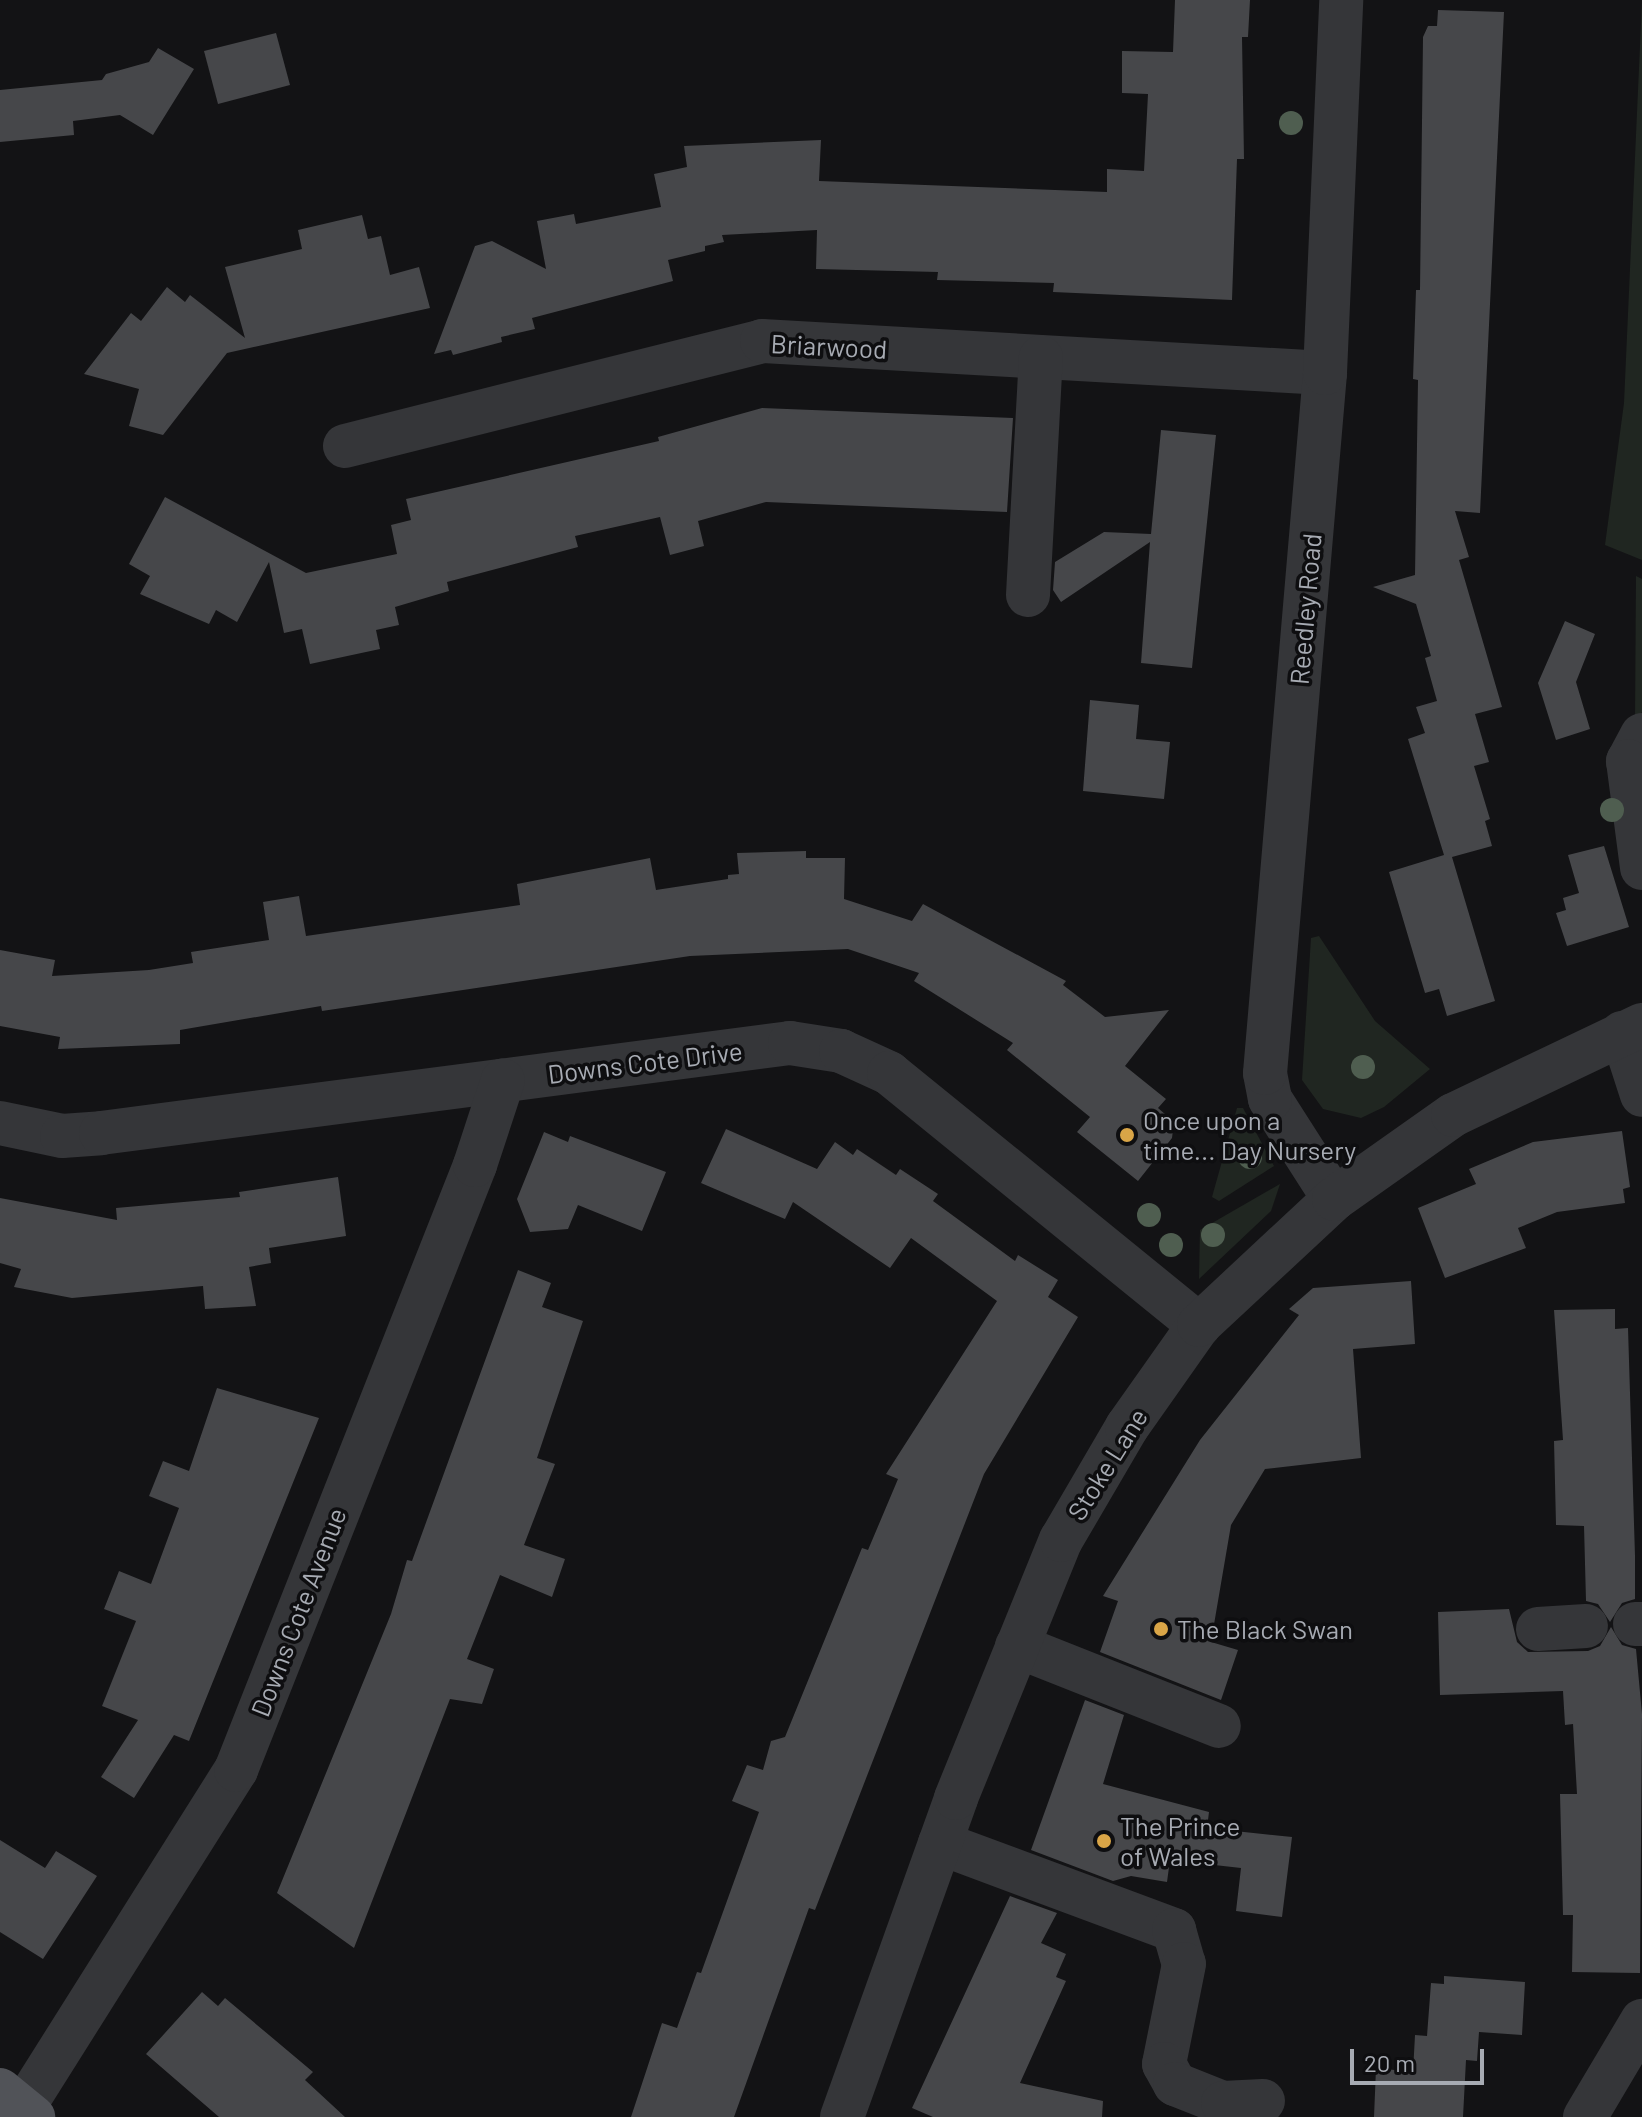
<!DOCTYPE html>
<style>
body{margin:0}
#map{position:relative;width:1642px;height:2117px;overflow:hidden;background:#131315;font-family:Barlow,sans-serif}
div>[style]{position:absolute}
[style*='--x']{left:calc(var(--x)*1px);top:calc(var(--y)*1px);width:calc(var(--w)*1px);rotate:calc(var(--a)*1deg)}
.green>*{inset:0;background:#202621}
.building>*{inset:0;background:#46474a}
.minor>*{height:44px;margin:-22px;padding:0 22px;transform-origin:22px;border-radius:22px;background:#353639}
.major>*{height:44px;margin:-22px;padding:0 22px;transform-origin:22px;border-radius:22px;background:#515358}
.trees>*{width:24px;height:24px;margin:-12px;border-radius:50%;background:#4f5e50}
.dots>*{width:22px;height:22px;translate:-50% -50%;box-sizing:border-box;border:4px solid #0e0e10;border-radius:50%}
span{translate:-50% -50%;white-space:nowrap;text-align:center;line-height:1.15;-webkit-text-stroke:7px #0e0e10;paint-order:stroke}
.street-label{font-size:26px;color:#a7abb3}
.poi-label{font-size:26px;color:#a7abb3}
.left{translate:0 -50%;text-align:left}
.scale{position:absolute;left:1350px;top:2049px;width:134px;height:36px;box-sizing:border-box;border:4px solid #a7abb3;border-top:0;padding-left:10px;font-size:24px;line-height:28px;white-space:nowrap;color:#a7abb3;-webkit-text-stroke:6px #0e0e10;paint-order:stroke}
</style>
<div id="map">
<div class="green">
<div style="clip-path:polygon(1642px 1px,1642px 560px,1605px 545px,1624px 403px)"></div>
<div style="clip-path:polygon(1636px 576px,1642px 579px,1642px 712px,1635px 723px)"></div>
<div style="clip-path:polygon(1319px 936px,1375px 1021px,1430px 1069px,1384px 1107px,1361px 1118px,1323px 1109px,1302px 1080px,1311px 938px)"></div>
<div style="clip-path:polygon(1237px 1108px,1243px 1108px,1274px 1166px,1219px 1201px,1212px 1197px)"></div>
<div style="clip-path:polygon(1280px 1184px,1271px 1211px,1199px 1279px,1200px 1230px)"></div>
</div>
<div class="building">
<div style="clip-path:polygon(1175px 0,1250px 0,1248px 37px,1242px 37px,1244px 159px,1237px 159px,1232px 300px,1053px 292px,1054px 283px,937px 280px,938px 272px,816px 269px,817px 230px,722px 235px,724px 242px,705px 246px,705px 251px,668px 260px,673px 281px,532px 318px,535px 329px,501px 337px,502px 342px,453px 355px,451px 350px,434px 354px,475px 246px,492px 241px,546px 269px,537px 221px,574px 214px,576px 224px,661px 207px,654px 174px,687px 167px,684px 146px,821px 140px,819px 181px,1107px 192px,1107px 169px,1144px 171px,1148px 94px,1122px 93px,1122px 51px,1173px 52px)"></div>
<div style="clip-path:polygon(1438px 10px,1504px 12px,1480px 513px,1455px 511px,1469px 557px,1459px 560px,1502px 707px,1475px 714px,1489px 762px,1474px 766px,1490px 819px,1485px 821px,1492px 846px,1452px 857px,1495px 1001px,1447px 1016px,1439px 989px,1425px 993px,1389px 872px,1444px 855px,1408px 739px,1425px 733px,1416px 707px,1437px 701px,1425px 658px,1431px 656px,1416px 604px,1373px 587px,1415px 575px,1418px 380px,1413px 379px,1416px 290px,1420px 290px,1423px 37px,1428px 26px,1437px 26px)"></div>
<div style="clip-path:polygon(276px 33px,290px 85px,218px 104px,204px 51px)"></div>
<div style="clip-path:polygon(158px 48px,194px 69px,153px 135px,120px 115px,73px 121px,74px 135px,0 142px,0 90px,102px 80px,106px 74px,149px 62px)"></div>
<div style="clip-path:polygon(362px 215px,368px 239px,381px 236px,390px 275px,419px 267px,430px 308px,227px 353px,163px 435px,129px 426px,139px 389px,84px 374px,131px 313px,141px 321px,167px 287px,185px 302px,190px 295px,245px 338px,225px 267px,302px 249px,298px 230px)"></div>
<div style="clip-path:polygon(762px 408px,1013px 418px,1007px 512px,766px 502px,698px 521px,704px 546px,670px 555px,660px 517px,575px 536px,578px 547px,447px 582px,449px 591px,395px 607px,399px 625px,376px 630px,380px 649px,310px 664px,302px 629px,284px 633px,269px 562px,237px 622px,216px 610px,209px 624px,140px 594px,150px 576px,129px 564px,165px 497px,306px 573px,397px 554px,391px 525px,411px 520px,406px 499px,659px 441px,658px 437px)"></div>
<div style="clip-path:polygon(1161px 430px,1216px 435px,1192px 668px,1141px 663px,1150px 542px,1061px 602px,1053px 590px,1055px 562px,1104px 532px,1151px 534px)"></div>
<div style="clip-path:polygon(1565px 621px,1595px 634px,1576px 682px,1590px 729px,1556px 740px,1538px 683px)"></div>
<div style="clip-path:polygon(1090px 700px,1139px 705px,1136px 739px,1170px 742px,1164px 799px,1083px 791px)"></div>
<div style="clip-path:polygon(1604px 846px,1629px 927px,1567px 946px,1556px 913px,1566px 910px,1563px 898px,1579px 893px,1568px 855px)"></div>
<div style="clip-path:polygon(806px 851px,806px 858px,845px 858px,844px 899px,912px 921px,923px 904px,1066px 981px,1063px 985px,1105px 1017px,1169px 1010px,1125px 1066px,1166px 1099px,1158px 1108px,1174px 1122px,1172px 1138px,1138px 1181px,1077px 1132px,1090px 1117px,1007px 1050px,1013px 1043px,914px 981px,919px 973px,848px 949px,690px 956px,322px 1011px,321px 1006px,180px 1030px,180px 1044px,58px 1049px,60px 1037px,0 1026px,0 950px,55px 960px,52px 976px,149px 970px,193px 963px,191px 952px,269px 940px,263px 902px,299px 896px,306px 936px,520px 905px,517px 884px,650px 858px,656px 890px,728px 879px,728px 875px,739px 874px,737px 853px)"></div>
<div style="clip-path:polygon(726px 1129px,817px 1169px,835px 1142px,853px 1155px,857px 1149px,896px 1175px,900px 1169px,938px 1194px,933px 1201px,1015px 1261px,1018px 1255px,1058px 1280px,1048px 1297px,1078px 1317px,984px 1474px,815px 1910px,809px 1908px,734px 2117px,631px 2117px,662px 2023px,677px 2028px,697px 1972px,701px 1973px,759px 1812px,732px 1801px,747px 1765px,763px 1770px,771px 1741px,785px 1737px,862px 1548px,868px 1550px,898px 1479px,886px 1474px,997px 1301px,911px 1238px,890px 1268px,793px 1202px,785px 1219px,701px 1183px)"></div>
<div style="clip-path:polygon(1622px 1131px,1630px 1187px,1623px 1189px,1625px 1203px,1557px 1212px,1518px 1228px,1526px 1248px,1445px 1278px,1418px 1208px,1476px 1184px,1469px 1169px,1533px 1142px)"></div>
<div style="clip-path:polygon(544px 1132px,568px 1142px,570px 1136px,666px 1172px,642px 1231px,578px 1205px,568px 1229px,530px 1232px,517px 1199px)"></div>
<div style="clip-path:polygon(338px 1177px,346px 1236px,269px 1248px,271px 1263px,249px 1267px,256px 1306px,205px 1309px,203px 1286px,72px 1298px,14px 1287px,21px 1269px,0 1263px,0 1198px,117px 1220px,116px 1208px,240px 1197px,239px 1192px)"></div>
<div style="clip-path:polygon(518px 1270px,551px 1283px,542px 1307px,583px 1321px,537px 1458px,555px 1464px,524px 1545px,565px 1559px,552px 1597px,500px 1575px,467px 1659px,494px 1669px,482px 1704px,450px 1699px,354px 1948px,277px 1893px,391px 1614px,407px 1560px,412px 1561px)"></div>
<div style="clip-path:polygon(1411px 1281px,1415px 1344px,1353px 1349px,1361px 1458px,1265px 1469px,1231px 1525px,1211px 1642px,1238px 1650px,1221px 1700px,1100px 1652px,1118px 1601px,1103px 1596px,1200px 1440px,1299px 1315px,1289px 1309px,1313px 1288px)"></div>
<div style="clip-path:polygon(1615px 1309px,1615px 1329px,1628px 1328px,1635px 1556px,1635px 1599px,1622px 1603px,1610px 1622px,1598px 1604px,1586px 1601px,1584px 1526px,1556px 1525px,1554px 1441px,1563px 1440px,1554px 1310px)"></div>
<div style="clip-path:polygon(217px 1388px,319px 1418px,189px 1741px,174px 1735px,134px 1798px,101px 1777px,138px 1720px,102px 1706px,136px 1621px,104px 1609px,119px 1571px,151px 1584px,179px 1508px,149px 1496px,163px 1461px,189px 1471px)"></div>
<div style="clip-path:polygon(1509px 1609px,1517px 1642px,1528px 1652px,1588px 1651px,1600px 1646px,1611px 1627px,1622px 1645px,1636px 1649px,1642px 1714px,1640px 1973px,1572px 1972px,1573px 1915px,1563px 1915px,1560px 1794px,1577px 1794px,1573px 1724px,1565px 1725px,1563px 1691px,1440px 1695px,1438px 1612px)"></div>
<div style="clip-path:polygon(1085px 1700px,1124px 1715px,1103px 1784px,1209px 1812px,1207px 1828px,1292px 1837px,1282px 1917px,1236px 1911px,1241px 1868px,1170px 1860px,1167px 1882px,1131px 1876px,1113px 1881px,1031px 1850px)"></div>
<div style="clip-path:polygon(0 1840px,45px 1868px,56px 1851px,97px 1876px,43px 1959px,0 1932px)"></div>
<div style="clip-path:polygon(1010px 1896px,1057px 1913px,1041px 1943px,1066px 1954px,1056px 1977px,1066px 1981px,1020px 2083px,1103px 2101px,1102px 2117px,933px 2117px,912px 2108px)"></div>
<div style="clip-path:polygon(1444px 1976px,1525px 1982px,1522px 2035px,1479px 2032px,1477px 2061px,1466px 2060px,1463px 2117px,1374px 2117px,1376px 2068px,1413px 2072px,1415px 2035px,1427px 2036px,1431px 1983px,1444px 1984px)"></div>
<div style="clip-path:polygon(202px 1992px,218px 2006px,225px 1998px,313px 2072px,305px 2080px,345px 2117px,219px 2117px,146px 2054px)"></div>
</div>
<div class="minor">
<div style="--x:345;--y:446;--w:430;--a:-14.1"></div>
<div style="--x:762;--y:341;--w:564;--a:3.25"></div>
<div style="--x:1028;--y:595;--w:238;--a:-86.9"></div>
<div style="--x:1642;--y:735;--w:30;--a:118"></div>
<div style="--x:1628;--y:761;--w:108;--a:82.5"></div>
<div style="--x:1622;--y:1033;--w:65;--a:72.1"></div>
<div style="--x:0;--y:1123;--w:63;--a:11.8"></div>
<div style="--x:62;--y:1136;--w:39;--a:-4"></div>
<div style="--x:101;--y:1133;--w:695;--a:-7.44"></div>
<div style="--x:790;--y:1043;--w:52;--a:8.9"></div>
<div style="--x:841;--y:1051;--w:53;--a:24.6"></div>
<div style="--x:889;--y:1073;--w:400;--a:39.1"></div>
<div style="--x:1334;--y:1199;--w:119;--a:-122.6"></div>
<div style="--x:1270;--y:1099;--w:26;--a:-101"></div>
<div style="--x:1265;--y:1073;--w:703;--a:-85.1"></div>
<div style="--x:1325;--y:373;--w:373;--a:-87.5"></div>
<div style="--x:1635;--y:1624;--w:7;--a:0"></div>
<div style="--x:1538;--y:1629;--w:48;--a:-3.6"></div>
<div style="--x:1017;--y:1646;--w:217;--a:21.6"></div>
<div style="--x:940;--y:1843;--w:250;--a:20.4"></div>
<div style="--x:1174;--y:1930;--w:35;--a:74"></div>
<div style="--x:1184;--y:1964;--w:102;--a:101.3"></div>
<div style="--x:1164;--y:2064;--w:23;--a:61"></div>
<div style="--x:1175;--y:2084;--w:52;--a:21.6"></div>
<div style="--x:1223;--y:2103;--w:40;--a:-2.9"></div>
<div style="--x:23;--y:2108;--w:400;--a:-57.8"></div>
<div style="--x:236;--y:1770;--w:650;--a:-68.44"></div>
<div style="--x:475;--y:1165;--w:89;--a:-71.8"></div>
<div style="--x:842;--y:2117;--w:339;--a:-70.3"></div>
<div style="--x:956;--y:1798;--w:279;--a:-67.9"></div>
<div style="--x:1061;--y:1540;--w:131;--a:-59.7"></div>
<div style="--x:1127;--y:1427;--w:125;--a:-54.8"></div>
<div style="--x:1199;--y:1325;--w:185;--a:-43"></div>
<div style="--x:1334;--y:1199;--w:146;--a:-35.2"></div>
<div style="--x:1453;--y:1115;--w:209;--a:-25.5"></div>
<div style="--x:1585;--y:2117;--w:112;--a:-59.3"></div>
</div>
<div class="major">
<div style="--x:0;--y:2090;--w:43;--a:39.3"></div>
</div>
<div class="trees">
<div style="left:1291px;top:123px"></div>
<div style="left:1612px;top:810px"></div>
<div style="left:1363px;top:1067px"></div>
<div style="left:1250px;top:1157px"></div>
<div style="left:1149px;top:1215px"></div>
<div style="left:1213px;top:1235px"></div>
<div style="left:1171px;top:1245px"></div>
</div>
<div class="dots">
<div style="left:1127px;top:1135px;background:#d9a547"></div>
<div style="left:1161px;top:1629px;background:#d9a547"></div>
<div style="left:1104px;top:1841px;background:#d9a547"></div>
</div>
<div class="street-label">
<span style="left:829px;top:346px;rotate:3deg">Briarwood</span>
<span style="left:1305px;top:609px;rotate:-85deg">Reedley Road</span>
<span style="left:645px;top:1062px;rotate:-7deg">Downs Cote Drive</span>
<span style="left:1107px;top:1464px;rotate:-58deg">Stoke Lane</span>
<span style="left:298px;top:1612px;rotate:-69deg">Downs Cote Avenue</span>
</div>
<div class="poi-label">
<span class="left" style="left:1143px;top:1135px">Once upon a<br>time... Day Nursery</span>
<span class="left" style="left:1177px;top:1629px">The Black Swan</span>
<span class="left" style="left:1120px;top:1841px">The Prince<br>of Wales</span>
</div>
<div class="scale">20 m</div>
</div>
